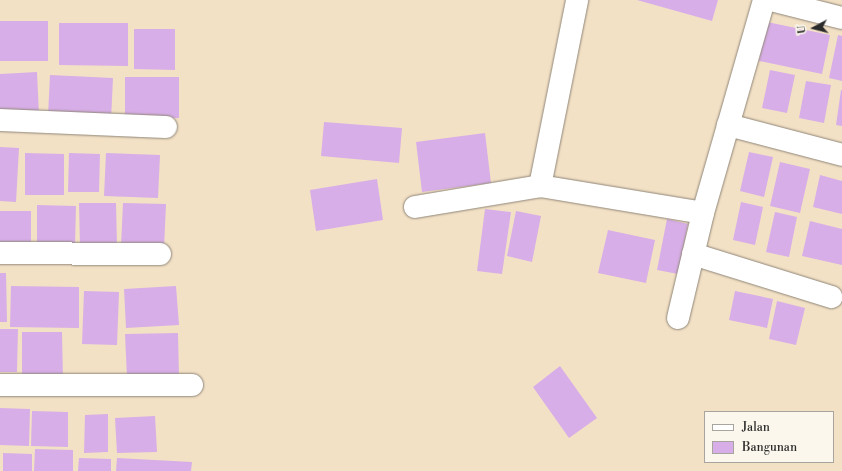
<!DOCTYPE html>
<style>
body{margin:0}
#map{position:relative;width:842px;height:471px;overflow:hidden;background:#f3e1c6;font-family:"Libre Bodoni",serif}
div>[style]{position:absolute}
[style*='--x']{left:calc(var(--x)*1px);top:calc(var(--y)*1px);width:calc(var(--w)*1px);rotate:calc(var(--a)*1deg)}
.building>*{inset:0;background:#d7aee7}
.roads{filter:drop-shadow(0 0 1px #8f8678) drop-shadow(0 0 1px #8f8678)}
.minor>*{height:22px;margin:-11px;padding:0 11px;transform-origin:11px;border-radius:11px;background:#fff}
span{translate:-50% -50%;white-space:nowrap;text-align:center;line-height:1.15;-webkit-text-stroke:3px #fbf7ec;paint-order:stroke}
.legend{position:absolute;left:704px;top:411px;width:130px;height:52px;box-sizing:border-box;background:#fbf7ec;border:1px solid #a8a59f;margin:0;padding:5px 7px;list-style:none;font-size:12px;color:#2b2b2b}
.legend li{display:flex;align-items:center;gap:8px;height:20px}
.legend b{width:20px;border:1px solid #a8a59f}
.north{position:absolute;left:794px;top:8px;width:40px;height:40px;-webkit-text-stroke:3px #fbf7ec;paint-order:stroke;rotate:263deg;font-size:11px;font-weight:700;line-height:16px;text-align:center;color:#2b2b2b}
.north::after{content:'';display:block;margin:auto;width:14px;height:18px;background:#2b2b2b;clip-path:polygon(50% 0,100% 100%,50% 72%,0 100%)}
</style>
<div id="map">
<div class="building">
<div style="clip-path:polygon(637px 0,718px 0,712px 21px)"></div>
<div style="clip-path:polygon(0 21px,48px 21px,48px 61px,0 61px)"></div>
<div style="clip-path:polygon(767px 22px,830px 35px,822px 74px,759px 61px)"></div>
<div style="clip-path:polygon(59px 23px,128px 23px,128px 66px,59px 65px)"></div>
<div style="clip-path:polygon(134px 29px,175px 29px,175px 70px,134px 69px)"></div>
<div style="clip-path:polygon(838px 35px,842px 36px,842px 81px,829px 78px)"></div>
<div style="clip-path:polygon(770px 70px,795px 75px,787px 113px,762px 108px)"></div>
<div style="clip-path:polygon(37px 72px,39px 115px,0 117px,0 74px)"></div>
<div style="clip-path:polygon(50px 75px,113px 78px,111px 120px,48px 116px)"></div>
<div style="clip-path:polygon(125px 77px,179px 77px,179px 118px,125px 118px)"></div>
<div style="clip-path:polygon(806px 81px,831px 85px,824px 123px,799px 118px)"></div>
<div style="clip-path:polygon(841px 90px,842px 90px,842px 126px,836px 125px)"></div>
<div style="clip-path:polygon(324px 122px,402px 128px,399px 163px,321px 156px)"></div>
<div style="clip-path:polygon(485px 133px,491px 183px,422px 192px,416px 142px)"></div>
<div style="clip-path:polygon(0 147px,19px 148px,16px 202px,0 201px)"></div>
<div style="clip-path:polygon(749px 152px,773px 157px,764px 197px,740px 191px)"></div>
<div style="clip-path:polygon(25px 153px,64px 154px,64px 195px,25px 195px)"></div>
<div style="clip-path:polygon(69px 153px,100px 154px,99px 192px,68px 192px)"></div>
<div style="clip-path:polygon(106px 153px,160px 155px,158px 198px,104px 196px)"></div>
<div style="clip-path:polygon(780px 162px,810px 169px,800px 213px,770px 206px)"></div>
<div style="clip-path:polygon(820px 175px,842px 181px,842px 214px,813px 207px)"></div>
<div style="clip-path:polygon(377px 179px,383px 220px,316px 231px,310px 190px)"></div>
<div style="clip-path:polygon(741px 202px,763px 207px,755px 245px,733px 240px)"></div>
<div style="clip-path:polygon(79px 203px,116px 203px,117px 245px,80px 246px)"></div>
<div style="clip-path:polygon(123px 203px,166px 204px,164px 248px,121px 246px)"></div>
<div style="clip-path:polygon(37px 205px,76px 206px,75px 246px,37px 245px)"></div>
<div style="clip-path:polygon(485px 209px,511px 212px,502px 274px,477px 271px)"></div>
<div style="clip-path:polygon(0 211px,31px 211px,31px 248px,0 248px)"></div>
<div style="clip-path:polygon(516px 211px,541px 216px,532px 262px,507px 256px)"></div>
<div style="clip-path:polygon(775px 212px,797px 217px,789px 257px,766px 252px)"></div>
<div style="clip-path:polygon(667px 219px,688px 224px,678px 274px,657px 270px)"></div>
<div style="clip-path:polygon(810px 221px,842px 229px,842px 265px,802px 256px)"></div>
<div style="clip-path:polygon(608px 230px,655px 240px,646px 283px,598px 273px)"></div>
<div style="clip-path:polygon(0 273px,6px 273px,7px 322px,0 322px)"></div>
<div style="clip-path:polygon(11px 286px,79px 287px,79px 328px,10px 327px)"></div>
<div style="clip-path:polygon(176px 286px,179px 325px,126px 328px,124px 289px)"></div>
<div style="clip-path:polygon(84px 291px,119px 292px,117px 345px,82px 344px)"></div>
<div style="clip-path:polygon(735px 291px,773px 299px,767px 328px,729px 320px)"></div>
<div style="clip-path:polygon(777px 301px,805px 308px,796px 345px,769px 339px)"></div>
<div style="clip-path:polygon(0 329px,18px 329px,17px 372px,0 372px)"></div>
<div style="clip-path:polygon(22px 332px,62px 332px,63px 380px,22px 380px)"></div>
<div style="clip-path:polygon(178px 333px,179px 377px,127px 378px,125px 334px)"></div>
<div style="clip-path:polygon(560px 366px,597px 418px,569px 438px,533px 387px)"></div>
<div style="clip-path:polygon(0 408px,30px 409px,29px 446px,0 445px)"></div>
<div style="clip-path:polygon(32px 411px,68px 412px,68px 447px,31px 446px)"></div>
<div style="clip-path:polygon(108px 414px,108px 452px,84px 453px,85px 415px)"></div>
<div style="clip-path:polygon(155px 416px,157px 452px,117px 453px,115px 418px)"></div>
<div style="clip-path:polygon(35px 449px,73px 450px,73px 471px,34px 471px)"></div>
<div style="clip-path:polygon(3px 453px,32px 454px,32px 471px,3px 471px)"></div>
<div style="clip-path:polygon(79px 458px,111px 459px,111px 471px,78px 471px)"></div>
<div style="clip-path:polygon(117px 458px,192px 462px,191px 471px,116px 471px)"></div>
</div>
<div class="roads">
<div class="minor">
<div style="--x:771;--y:0;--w:73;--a:14.2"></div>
<div style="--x:0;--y:120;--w:166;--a:2.4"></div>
<div style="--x:728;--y:125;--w:118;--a:14.7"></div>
<div style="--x:540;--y:186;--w:165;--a:9.4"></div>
<div style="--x:703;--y:213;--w:222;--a:-74"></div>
<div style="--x:415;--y:207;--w:127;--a:-9.5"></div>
<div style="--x:540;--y:186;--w:190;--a:-78.7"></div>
<div style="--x:0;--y:253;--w:160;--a:0.4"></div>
<div style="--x:693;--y:254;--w:145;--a:17.3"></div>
<div style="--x:678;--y:318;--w:108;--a:-76.6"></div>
<div style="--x:0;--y:385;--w:192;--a:0"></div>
</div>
</div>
<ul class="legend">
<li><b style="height:5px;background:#fff"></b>Jalan</li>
<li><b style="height:11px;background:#d7aee7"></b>Bangunan</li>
</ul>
<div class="north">U</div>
</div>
